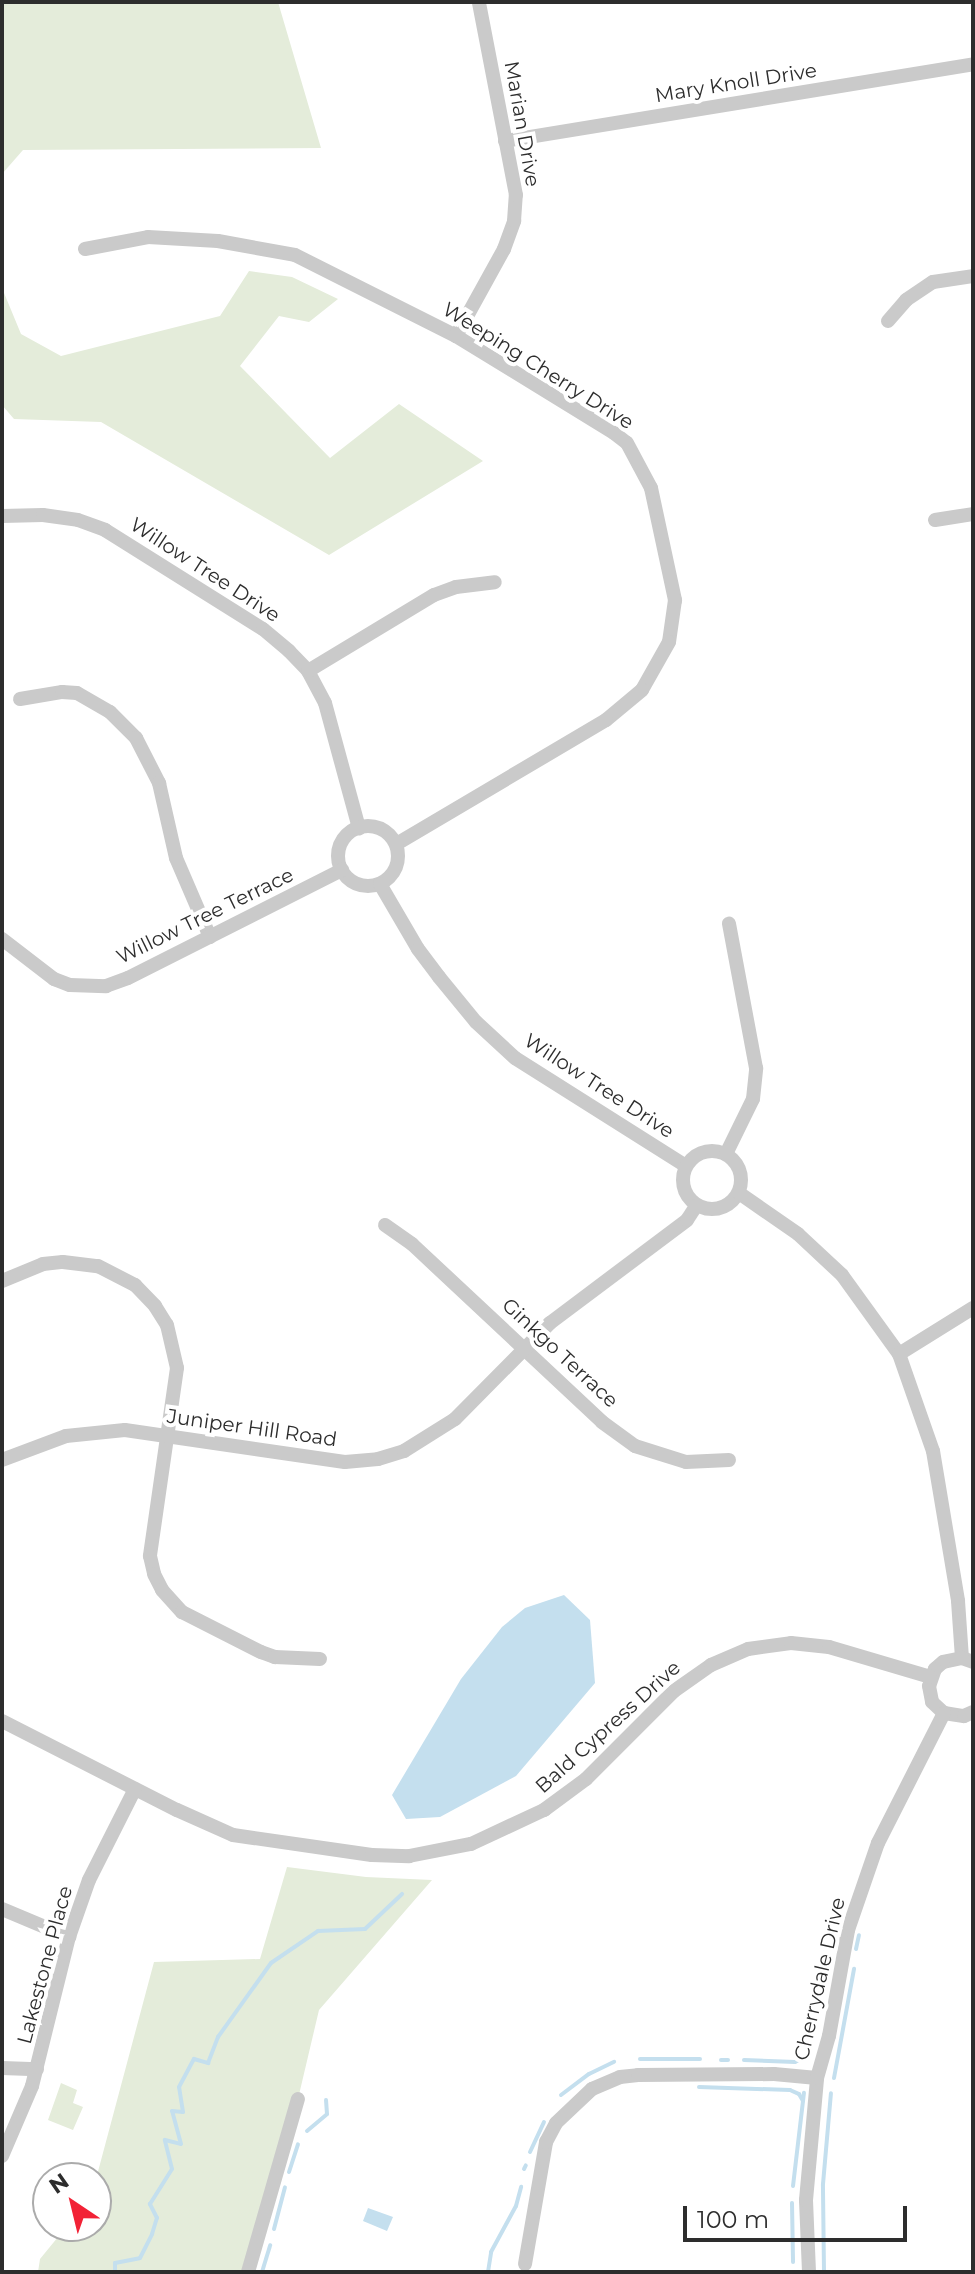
<!DOCTYPE html>
<style>
body{margin:0}
#map{position:relative;width:975px;height:2274px;overflow:hidden;background:#fff;font-family:Montserrat,sans-serif}
div>[style]{position:absolute}
[style*='--x']{left:calc(var(--x)*1px);top:calc(var(--y)*1px);width:calc(var(--w)*1px);rotate:calc(var(--a)*1deg)}
.green>*{inset:0;background:#e4ecda}
.water>*{inset:0;background:#c4dfee}
.stream>*{height:4px;margin:-2px;padding:0 2px;transform-origin:2px;border-radius:2px;background:#c4dfee}
.minor>*{height:14px;margin:-7px;padding:0 7px;transform-origin:7px;border-radius:7px;background:#cacaca}
.minor>.ring{margin:-7px;padding:0;box-sizing:content-box;background:none;border:14px solid #cacaca;border-radius:50%}
span{translate:-50% -50%;white-space:nowrap;text-align:center;line-height:1.15;-webkit-text-stroke:8px #fff;paint-order:stroke}
.street-label{font-size:20px;color:#2d2d2d}
.frame{position:absolute;inset:0;border:4px solid #2d2d2d;pointer-events:none}
.north{position:absolute;left:32px;top:2162px;width:80px;height:80px;box-sizing:border-box;background:#fff;border:2px solid #ababab;border-radius:50%;rotate:325deg;font-size:22px;font-weight:700;line-height:32px;text-align:center;color:#2d2d2d}
.north::after{content:'';display:block;margin:auto;width:28px;height:36px;background:#f22236;clip-path:polygon(50% 0,100% 100%,50% 72%,0 100%)}
.scale{position:absolute;left:683px;top:2206px;width:224px;height:36px;box-sizing:border-box;border:4px solid #2d2d2d;border-top:0;padding-left:10px;font-size:24px;line-height:28px;white-space:nowrap;color:#2d2d2d;-webkit-text-stroke:6px #fff;paint-order:stroke}
</style>
<div id="map">
<div class="green">
<div style="clip-path:polygon(2px 2px,278px 2px,321px 148px,23px 150px,2px 174px)"></div>
<div style="clip-path:polygon(249px 271px,292px 277px,338px 299px,309px 322px,279px 316px,240px 366px,330px 458px,399px 404px,483px 461px,329px 555px,101px 422px,14px 419px,2px 405px,2px 288px,21px 334px,61px 356px,220px 316px)"></div>
<div style="clip-path:polygon(287px 1867px,366px 1877px,432px 1880px,319px 2010px,298px 2099px,248px 2272px,38px 2272px,40px 2259px,67px 2226px,96px 2226px,96px 2179px,154px 1962px,260px 1959px)"></div>
<div style="clip-path:polygon(61px 2083px,77px 2090px,73px 2103px,83px 2107px,73px 2130px,48px 2120px)"></div>
</div>
<div class="water">
<div style="clip-path:polygon(564px 1595px,590px 1620px,595px 1683px,516px 1776px,440px 1817px,406px 1819px,392px 1795px,461px 1679px,502px 1627px,525px 1608px)"></div>
<div style="clip-path:polygon(368px 2208px,393px 2217px,387px 2231px,363px 2221px)"></div>
</div>
<div class="stream">
<div style="--x:856;--y:1949;--w:14;--a:-78"></div>
<div style="--x:821;--y:1980;--w:32;--a:-81"></div>
<div style="--x:640;--y:2059;--w:60;--a:0"></div>
<div style="--x:721;--y:2060;--w:7;--a:0"></div>
<div style="--x:744;--y:2060;--w:51;--a:2.2"></div>
<div style="--x:795;--y:2062;--w:13;--a:-27"></div>
<div style="--x:807;--y:2056;--w:60;--a:-78.5"></div>
<div style="--x:834;--y:2078;--w:111;--a:-79.6"></div>
<div style="--x:699;--y:2087;--w:91;--a:1.9"></div>
<div style="--x:790;--y:2090;--w:10;--a:24"></div>
<div style="--x:799;--y:2094;--w:8;--a:60"></div>
<div style="--x:561;--y:2095;--w:35;--a:-37"></div>
<div style="--x:589;--y:2074;--w:28;--a:-26"></div>
<div style="--x:307;--y:2131;--w:26;--a:-40"></div>
<div style="--x:327;--y:2114;--w:14;--a:-94"></div>
<div style="--x:530;--y:2152;--w:33;--a:-65"></div>
<div style="--x:524;--y:2169;--w:4;--a:-63"></div>
<div style="--x:289;--y:2172;--w:29;--a:-72"></div>
<div style="--x:793;--y:2186;--w:94;--a:-83.3"></div>
<div style="--x:792;--y:2203;--w:59;--a:89"></div>
<div style="--x:274;--y:2229;--w:43;--a:-75.3"></div>
<div style="--x:115;--y:2272;--w:9;--a:-90"></div>
<div style="--x:115;--y:2263;--w:25;--a:-11"></div>
<div style="--x:140;--y:2258;--w:27;--a:-63"></div>
<div style="--x:152;--y:2234;--w:17;--a:-73"></div>
<div style="--x:157;--y:2218;--w:16;--a:-117"></div>
<div style="--x:150;--y:2204;--w:41;--a:-57.8"></div>
<div style="--x:172;--y:2169;--w:30;--a:-104"></div>
<div style="--x:165;--y:2140;--w:16;--a:14"></div>
<div style="--x:181;--y:2144;--w:34;--a:-105"></div>
<div style="--x:172;--y:2111;--w:11;--a:5"></div>
<div style="--x:183;--y:2112;--w:25;--a:-99"></div>
<div style="--x:179;--y:2087;--w:32;--a:-62"></div>
<div style="--x:194;--y:2059;--w:15;--a:16"></div>
<div style="--x:208;--y:2063;--w:28;--a:-69"></div>
<div style="--x:218;--y:2037;--w:91;--a:-54.4"></div>
<div style="--x:271;--y:1963;--w:57;--a:-34.2"></div>
<div style="--x:318;--y:1931;--w:47;--a:-2.4"></div>
<div style="--x:365;--y:1929;--w:51;--a:-43.4"></div>
<div style="--x:262;--y:2272;--w:28;--a:-73"></div>
<div style="--x:488;--y:2272;--w:20;--a:-81"></div>
<div style="--x:491;--y:2252;--w:52;--a:-61.5"></div>
<div style="--x:516;--y:2206;--w:20;--a:-75"></div>
<div style="--x:824;--y:2272;--w:88;--a:-90.7"></div>
<div style="--x:823;--y:2184;--w:91;--a:-85"></div>
</div>
<div class="minor">
<div style="--x:505;--y:141;--w:474;--a:-9.3"></div>
<div style="--x:85;--y:249;--w:64;--a:-10.8"></div>
<div style="--x:148;--y:237;--w:70;--a:3.3"></div>
<div style="--x:218;--y:241;--w:78;--a:10.3"></div>
<div style="--x:295;--y:255;--w:180;--a:26.7"></div>
<div style="--x:456;--y:336;--w:185;--a:31.5"></div>
<div style="--x:614;--y:433;--w:16;--a:38"></div>
<div style="--x:627;--y:443;--w:51;--a:61.9"></div>
<div style="--x:651;--y:488;--w:115;--a:77.9"></div>
<div style="--x:675;--y:600;--w:42;--a:98.1"></div>
<div style="--x:669;--y:642;--w:55;--a:119.4"></div>
<div style="--x:642;--y:690;--w:47;--a:140.2"></div>
<div style="--x:606;--y:720;--w:244;--a:149.4"></div>
<div style="--x:888;--y:321;--w:28;--a:-49"></div>
<div style="--x:906;--y:300;--w:32;--a:-34"></div>
<div style="--x:933;--y:282;--w:40;--a:-8.5"></div>
<div style="--x:456;--y:336;--w:99;--a:-61.1"></div>
<div style="--x:504;--y:249;--w:30;--a:-70"></div>
<div style="--x:514;--y:221;--w:26;--a:-86"></div>
<div style="--x:516;--y:195;--w:197;--a:-100.9"></div>
<div style="--x:2;--y:516;--w:41;--a:-1.4"></div>
<div style="--x:43;--y:515;--w:35;--a:8"></div>
<div style="--x:78;--y:520;--w:29;--a:20"></div>
<div style="--x:105;--y:530;--w:186;--a:32.1"></div>
<div style="--x:263;--y:629;--w:34;--a:40"></div>
<div style="--x:289;--y:651;--w:28;--a:46"></div>
<div style="--x:308;--y:671;--w:36;--a:62"></div>
<div style="--x:325;--y:703;--w:130;--a:74.8"></div>
<div style="--x:935;--y:520;--w:38;--a:-9"></div>
<div style="--x:308;--y:671;--w:147;--a:-31.1"></div>
<div style="--x:434;--y:595;--w:23;--a:-20"></div>
<div style="--x:456;--y:587;--w:39;--a:-7"></div>
<div style="--x:20;--y:699;--w:43;--a:-9.5"></div>
<div style="--x:62;--y:692;--w:15;--a:4"></div>
<div style="--x:77;--y:693;--w:38;--a:30"></div>
<div style="--x:110;--y:712;--w:37;--a:45"></div>
<div style="--x:136;--y:738;--w:51;--a:62.9"></div>
<div style="--x:159;--y:783;--w:77;--a:77.2"></div>
<div style="--x:176;--y:858;--w:86;--a:66.7"></div>
<div class="ring" style="left:338px;top:826px;width:46px;height:46px"></div>
<div style="--x:380;--y:884;--w:75;--a:59.7"></div>
<div style="--x:418;--y:949;--w:35;--a:53"></div>
<div style="--x:439;--y:977;--w:58;--a:50.6"></div>
<div style="--x:476;--y:1022;--w:53;--a:42.7"></div>
<div style="--x:515;--y:1058;--w:202;--a:32.3"></div>
<div style="--x:2;--y:939;--w:66;--a:37.6"></div>
<div style="--x:54;--y:979;--w:17;--a:21"></div>
<div style="--x:70;--y:985;--w:36;--a:2"></div>
<div style="--x:106;--y:986;--w:23;--a:-20"></div>
<div style="--x:128;--y:978;--w:240;--a:-26.8"></div>
<div class="ring" style="left:683px;top:1151px;width:44px;height:44px"></div>
<div style="--x:726;--y:1154;--w:61;--a:-63.9"></div>
<div style="--x:753;--y:1099;--w:31;--a:-84"></div>
<div style="--x:756;--y:1068;--w:147;--a:-100.6"></div>
<div style="--x:739;--y:1193;--w:72;--a:34.8"></div>
<div style="--x:798;--y:1234;--w:60;--a:43"></div>
<div style="--x:842;--y:1275;--w:97;--a:54.2"></div>
<div style="--x:899;--y:1354;--w:103;--a:70.7"></div>
<div style="--x:933;--y:1451;--w:152;--a:80.5"></div>
<div style="--x:958;--y:1601;--w:57;--a:86"></div>
<div style="--x:385;--y:1225;--w:33;--a:35"></div>
<div style="--x:412;--y:1244;--w:260;--a:43.1"></div>
<div style="--x:602;--y:1422;--w:41;--a:36"></div>
<div style="--x:635;--y:1446;--w:53;--a:17.4"></div>
<div style="--x:686;--y:1462;--w:43;--a:-2.7"></div>
<div style="--x:2;--y:1281;--w:44;--a:-22.5"></div>
<div style="--x:43;--y:1264;--w:20;--a:-6"></div>
<div style="--x:63;--y:1262;--w:35;--a:7"></div>
<div style="--x:98;--y:1266;--w:42;--a:27.2"></div>
<div style="--x:135;--y:1285;--w:29;--a:46"></div>
<div style="--x:155;--y:1306;--w:22;--a:58"></div>
<div style="--x:167;--y:1325;--w:44;--a:76.9"></div>
<div style="--x:177;--y:1368;--w:190;--a:98.2"></div>
<div style="--x:150;--y:1556;--w:18;--a:77"></div>
<div style="--x:154;--y:1574;--w:18;--a:63"></div>
<div style="--x:162;--y:1590;--w:30;--a:48"></div>
<div style="--x:182;--y:1612;--w:89;--a:26.9"></div>
<div style="--x:261;--y:1652;--w:15;--a:20"></div>
<div style="--x:275;--y:1657;--w:45;--a:2.5"></div>
<div style="--x:899;--y:1354;--w:87;--a:-31.9"></div>
<div style="--x:2;--y:1460;--w:68;--a:-20.6"></div>
<div style="--x:66;--y:1436;--w:59;--a:-5.8"></div>
<div style="--x:125;--y:1430;--w:222;--a:8.3"></div>
<div style="--x:345;--y:1462;--w:33;--a:-5"></div>
<div style="--x:378;--y:1459;--w:27;--a:-17"></div>
<div style="--x:404;--y:1451;--w:60;--a:-32.1"></div>
<div style="--x:455;--y:1419;--w:135;--a:-45.3"></div>
<div style="--x:550;--y:1323;--w:171;--a:-36.9"></div>
<div style="--x:687;--y:1220;--w:17;--a:-57"></div>
<div style="--x:973;--y:1662;--w:12;--a:-160"></div>
<div style="--x:962;--y:1658;--w:19;--a:168"></div>
<div style="--x:943;--y:1662;--w:11;--a:139"></div>
<div style="--x:935;--y:1669;--w:18;--a:109"></div>
<div style="--x:929;--y:1686;--w:16;--a:79"></div>
<div style="--x:932;--y:1702;--w:16;--a:43"></div>
<div style="--x:944;--y:1713;--w:20;--a:9"></div>
<div style="--x:964;--y:1716;--w:10;--a:-24"></div>
<div style="--x:2;--y:1721;--w:196;--a:27"></div>
<div style="--x:177;--y:1810;--w:61;--a:24.1"></div>
<div style="--x:233;--y:1835;--w:140;--a:8.2"></div>
<div style="--x:372;--y:1855;--w:37;--a:2"></div>
<div style="--x:409;--y:1856;--w:63;--a:-11"></div>
<div style="--x:471;--y:1844;--w:81;--a:-25"></div>
<div style="--x:544;--y:1810;--w:52;--a:-36.4"></div>
<div style="--x:586;--y:1779;--w:124;--a:-45"></div>
<div style="--x:674;--y:1691;--w:45;--a:-35.1"></div>
<div style="--x:711;--y:1665;--w:40;--a:-23.4"></div>
<div style="--x:748;--y:1649;--w:43;--a:-7.9"></div>
<div style="--x:791;--y:1643;--w:38;--a:6"></div>
<div style="--x:829;--y:1647;--w:105;--a:16.5"></div>
<div style="--x:2;--y:1909;--w:73;--a:22.7"></div>
<div style="--x:2;--y:2068;--w:35;--a:2"></div>
<div style="--x:2;--y:2156;--w:76;--a:-66.8"></div>
<div style="--x:32;--y:2086;--w:154;--a:-76.1"></div>
<div style="--x:69;--y:1937;--w:60;--a:-70.7"></div>
<div style="--x:89;--y:1880;--w:102;--a:-63.2"></div>
<div style="--x:525;--y:2264;--w:124;--a:-80.2"></div>
<div style="--x:546;--y:2142;--w:21;--a:-62"></div>
<div style="--x:556;--y:2123;--w:50;--a:-43.4"></div>
<div style="--x:592;--y:2089;--w:30;--a:-23"></div>
<div style="--x:620;--y:2077;--w:18;--a:-6"></div>
<div style="--x:638;--y:2075;--w:136;--a:-0.4"></div>
<div style="--x:774;--y:2074;--w:43;--a:5.3"></div>
<div style="--x:248;--y:2272;--w:180;--a:-73.9"></div>
<div style="--x:809;--y:2272;--w:72;--a:-92.4"></div>
<div style="--x:806;--y:2200;--w:122;--a:-84.8"></div>
<div style="--x:817;--y:2078;--w:44;--a:-74.1"></div>
<div style="--x:829;--y:2036;--w:108;--a:-79.8"></div>
<div style="--x:848;--y:1930;--w:92;--a:-71"></div>
<div style="--x:878;--y:1843;--w:146;--a:-63.1"></div>
</div>
<div class="street-label">
<span style="left:736px;top:83px;rotate:-9deg">Mary Knoll Drive</span>
<span style="left:522px;top:124px;rotate:80deg">Marian Drive</span>
<span style="left:538px;top:366px;rotate:32deg">Weeping Cherry Drive</span>
<span style="left:205px;top:570px;rotate:33deg">Willow Tree Drive</span>
<span style="left:205px;top:916px;rotate:-26deg">Willow Tree Terrace</span>
<span style="left:599px;top:1086px;rotate:33deg">Willow Tree Drive</span>
<span style="left:560px;top:1353px;rotate:43deg">Ginkgo Terrace</span>
<span style="left:252px;top:1428px;rotate:8deg">Juniper Hill Road</span>
<span style="left:608px;top:1727px;rotate:-42deg">Bald Cypress Drive</span>
<span style="left:45px;top:1965px;rotate:-75deg">Lakestone Place</span>
<span style="left:820px;top:1979px;rotate:-77deg">Cherrydale Drive</span>
</div>
<div class="frame"></div>
<div class="north">N</div>
<div class="scale">100 m</div>
</div>
